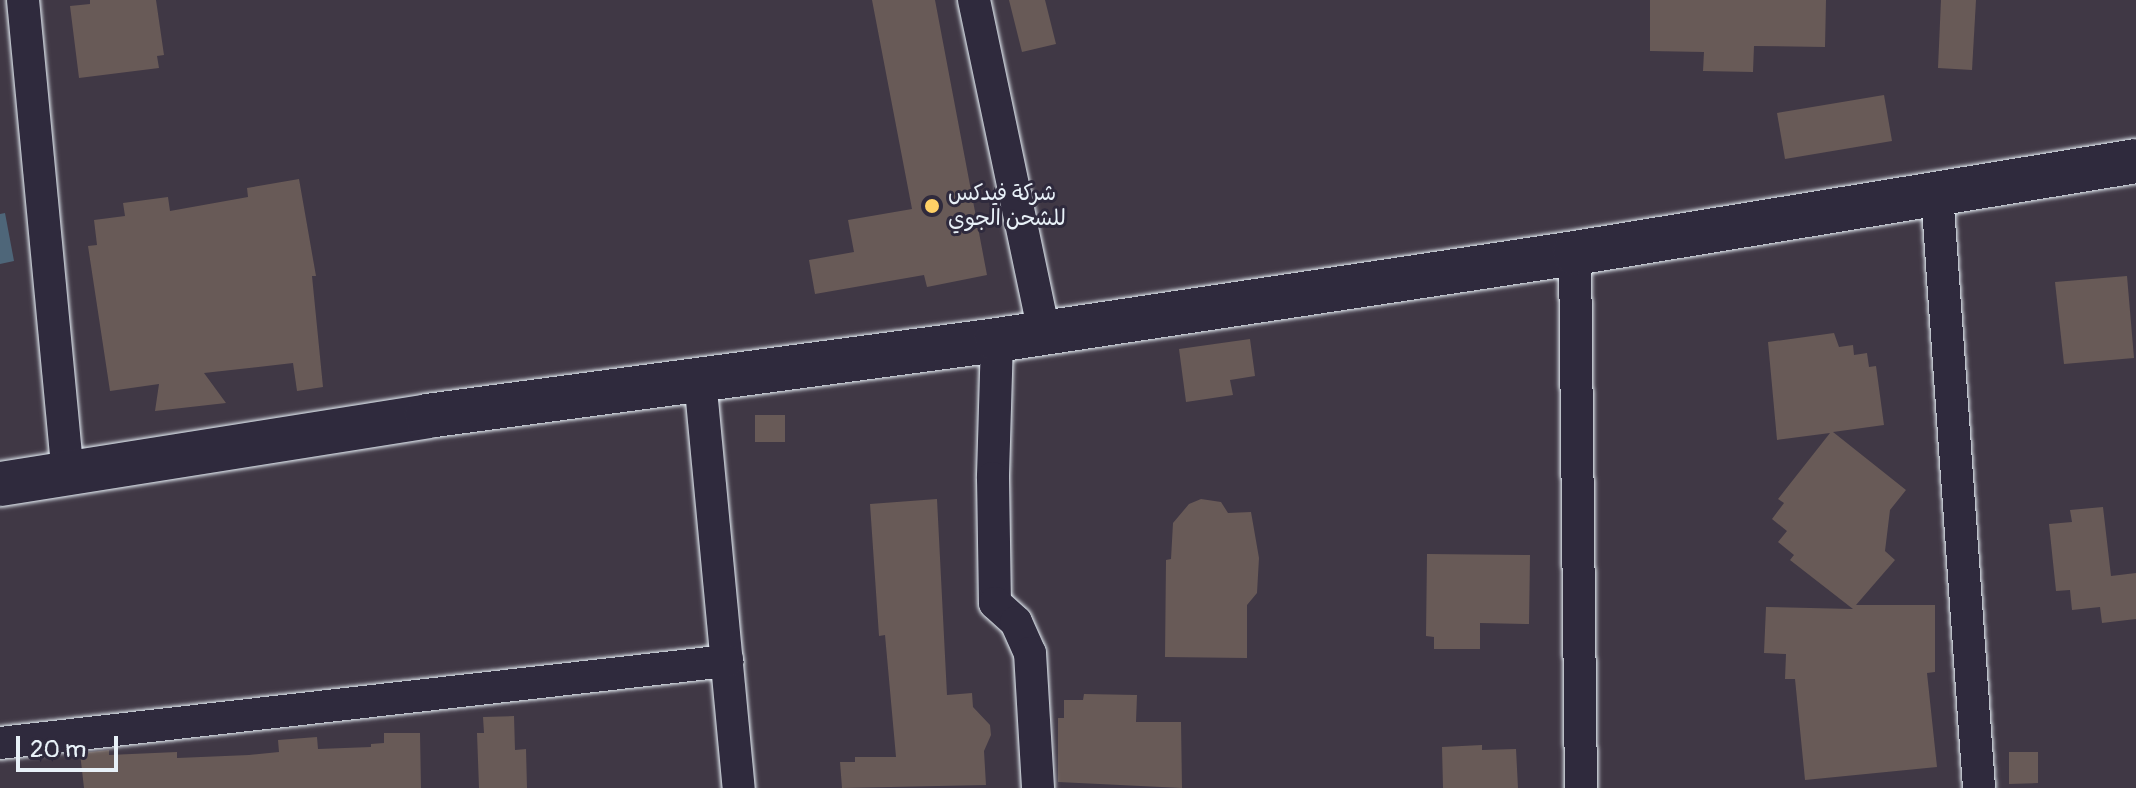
<!DOCTYPE html>
<meta charset="utf-8">
<style>
body{margin:0}
#map{position:relative;width:2136px;height:788px;overflow:hidden;background:#403845;font-family:Pangolin,"Playpen Sans Arabic",sans-serif}
div>[style]{position:absolute}
[style*='--x']{left:calc(var(--x)*1px);top:calc(var(--y)*1px);width:calc(var(--w)*1px);rotate:calc(var(--a)*1deg)}
.water>*{inset:0;background:#4e6679}
.building>*{inset:0;background:#685a57}
.roads{filter:drop-shadow(0 0 2px #e8f1f8) drop-shadow(0 0 2px #e8f1f8)}
.street>*{height:32px;margin:-16px;padding:0 16px;transform-origin:16px;border-radius:16px;background:#2f2a3d}
.secondary>*{height:44px;margin:-22px;padding:0 22px;transform-origin:22px;border-radius:22px;background:#2f2a3d}
.dots>*{width:22px;height:22px;translate:-50% -50%;box-sizing:border-box;border:4px solid #2f2a3d;border-radius:50%}
span{translate:-50% -50%;white-space:nowrap;text-align:center;line-height:1.15;-webkit-text-stroke:6px #2f2a3d;paint-order:stroke}
.poi-label{font-size:22px;color:#e8f1f8}
.left{translate:0 -50%;text-align:left}
.scale{position:absolute;left:16px;top:736px;width:102px;height:36px;box-sizing:border-box;border:4px solid #e8f1f8;border-top:0;padding-left:10px;font-size:24px;line-height:28px;white-space:nowrap;color:#e8f1f8;-webkit-text-stroke:6px #2f2a3d;paint-order:stroke}
</style>
<div id="map">
<div class="water">
<div style="clip-path:polygon(5px 213px,14px 261px,0 264px,0 214px)"></div>
</div>
<div class="building">
<div style="clip-path:polygon(90px 0,156px 0,164px 55px,157px 56px,159px 68px,79px 78px,70px 6px,90px 4px)"></div>
<div style="clip-path:polygon(872px 0,935px 0,987px 275px,927px 287px,924px 275px,815px 294px,809px 260px,854px 252px,848px 220px,912px 209px)"></div>
<div style="clip-path:polygon(1009px 0,1045px 0,1056px 44px,1022px 52px)"></div>
<div style="clip-path:polygon(1650px 0,1826px 0,1825px 47px,1754px 46px,1753px 72px,1703px 71px,1704px 52px,1650px 51px)"></div>
<div style="clip-path:polygon(1941px 0,1976px 0,1972px 70px,1938px 68px)"></div>
<div style="clip-path:polygon(1884px 95px,1892px 141px,1785px 159px,1777px 113px)"></div>
<div style="clip-path:polygon(299px 179px,316px 276px,312px 276px,323px 387px,297px 391px,293px 363px,204px 373px,226px 403px,155px 411px,159px 384px,110px 391px,88px 246px,97px 245px,94px 220px,125px 216px,123px 203px,168px 197px,170px 211px,248px 197px,247px 188px)"></div>
<div style="clip-path:polygon(2127px 276px,2134px 358px,2064px 364px,2055px 282px)"></div>
<div style="clip-path:polygon(1834px 333px,1839px 347px,1853px 345px,1854px 355px,1867px 353px,1869px 367px,1876px 366px,1884px 425px,1833px 432px,1906px 490px,1890px 510px,1885px 551px,1895px 560px,1856px 605px,1935px 605px,1935px 672px,1927px 673px,1937px 767px,1805px 780px,1795px 679px,1785px 679px,1786px 654px,1764px 653px,1766px 607px,1853px 609px,1790px 560px,1794px 555px,1778px 542px,1787px 531px,1772px 519px,1784px 503px,1778px 499px,1830px 433px,1777px 440px,1768px 342px)"></div>
<div style="clip-path:polygon(1250px 339px,1255px 376px,1230px 380px,1233px 395px,1186px 402px,1179px 349px)"></div>
<div style="clip-path:polygon(755px 415px,785px 415px,785px 442px,755px 442px)"></div>
<div style="clip-path:polygon(937px 499px,947px 695px,972px 693px,973px 707px,990px 725px,991px 735px,984px 751px,986px 785px,842px 788px,840px 762px,855px 762px,855px 757px,896px 757px,885px 635px,879px 636px,870px 504px)"></div>
<div style="clip-path:polygon(1201px 499px,1221px 502px,1228px 513px,1251px 512px,1259px 558px,1257px 593px,1247px 605px,1247px 658px,1165px 657px,1166px 560px,1171px 559px,1173px 523px,1189px 504px)"></div>
<div style="clip-path:polygon(2103px 507px,2111px 576px,2136px 573px,2136px 619px,2102px 623px,2100px 607px,2072px 610px,2070px 590px,2056px 591px,2049px 524px,2072px 522px,2070px 510px)"></div>
<div style="clip-path:polygon(1427px 554px,1530px 555px,1529px 624px,1480px 623px,1480px 649px,1434px 649px,1434px 637px,1426px 636px)"></div>
<div style="clip-path:polygon(1084px 694px,1137px 695px,1136px 722px,1181px 722px,1182px 788px,1058px 782px,1058px 718px,1064px 718px,1064px 700px,1083px 700px)"></div>
<div style="clip-path:polygon(514px 716px,515px 750px,526px 749px,527px 788px,479px 788px,477px 733px,484px 733px,483px 717px)"></div>
<div style="clip-path:polygon(384px 733px,420px 733px,421px 788px,84px 788px,80px 753px,109px 750px,109px 755px,177px 752px,177px 758px,249px 755px,279px 752px,278px 740px,317px 737px,318px 749px,371px 747px,371px 744px,384px 743px)"></div>
<div style="clip-path:polygon(1482px 745px,1482px 750px,1516px 749px,1518px 788px,1443px 788px,1442px 747px)"></div>
<div style="clip-path:polygon(2009px 752px,2038px 752px,2038px 783px,2009px 784px)"></div>
</div>
<div class="roads">
<div class="street">
<div style="--x:23;--y:0;--w:475;--a:84.6"></div>
<div style="--x:974;--y:0;--w:338;--a:78.1"></div>
<div style="--x:1937;--y:193;--w:596;--a:85.96"></div>
<div style="--x:1575;--y:253;--w:535;--a:89.36"></div>
<div style="--x:997;--y:340;--w:138;--a:91.7"></div>
<div style="--x:993;--y:478;--w:125;--a:89.1"></div>
<div style="--x:995;--y:603;--w:28;--a:42"></div>
<div style="--x:1016;--y:622;--w:34;--a:66"></div>
<div style="--x:1030;--y:653;--w:135;--a:86.6"></div>
<div style="--x:700;--y:379;--w:411;--a:84.6"></div>
<div style="--x:0;--y:743;--w:732;--a:-6.44"></div>
</div>
<div class="secondary">
<div style="--x:0;--y:484;--w:432;--a:-9"></div>
<div style="--x:427;--y:416;--w:575;--a:-7.59"></div>
<div style="--x:997;--y:340;--w:585;--a:-8.56"></div>
<div style="--x:1575;--y:253;--w:568;--a:-9.31"></div>
</div>
</div>
<div class="dots">
<div style="left:932px;top:206px;background:#ffd166"></div>
</div>
<div class="poi-label">
<span class="left" style="left:948px;top:206px">شركة فيدكس<br>للشحن الجوي</span>
</div>
<div class="scale">20 m</div>
</div>
